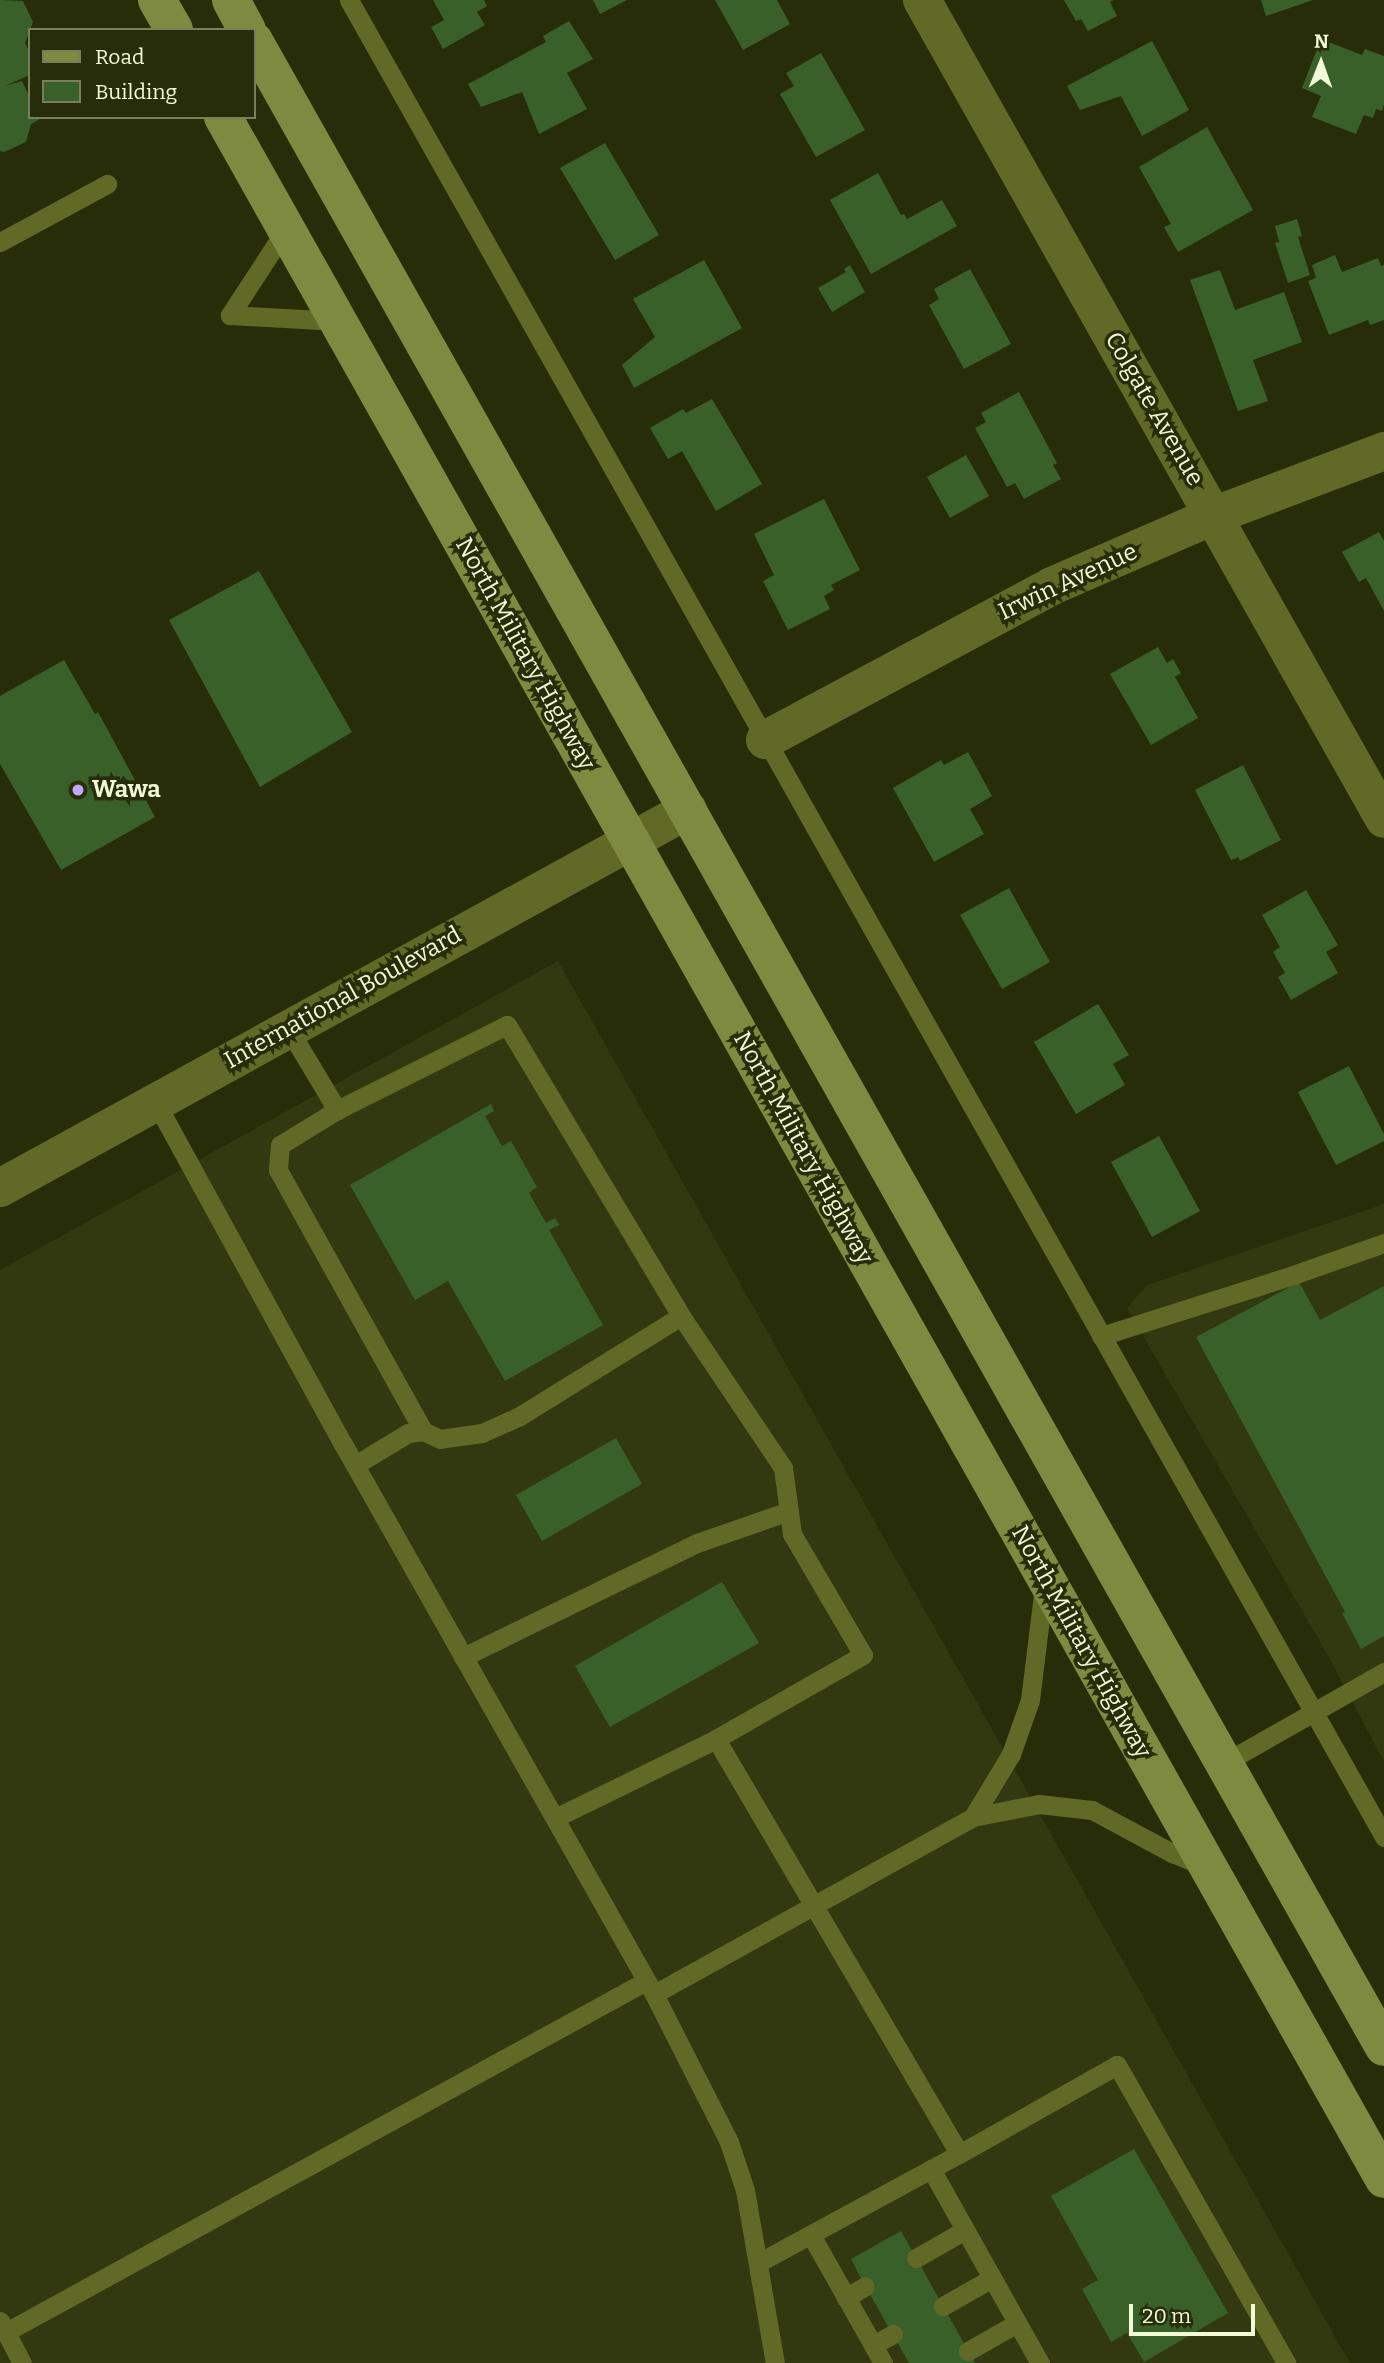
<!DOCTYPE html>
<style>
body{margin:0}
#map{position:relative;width:1384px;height:2363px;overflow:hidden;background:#272d08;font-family:Bitter,serif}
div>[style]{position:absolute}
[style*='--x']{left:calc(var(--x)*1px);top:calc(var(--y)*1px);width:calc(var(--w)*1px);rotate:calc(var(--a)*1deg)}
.built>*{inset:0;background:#32380f}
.building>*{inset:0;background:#3a602a}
.lane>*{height:19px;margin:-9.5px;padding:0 9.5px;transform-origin:9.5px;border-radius:9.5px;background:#606a26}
.street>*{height:38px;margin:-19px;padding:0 19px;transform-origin:19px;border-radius:19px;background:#606a26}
.primary>*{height:38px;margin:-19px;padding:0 19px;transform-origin:19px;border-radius:19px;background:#7e8a3f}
.dots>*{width:19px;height:19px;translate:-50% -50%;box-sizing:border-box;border:4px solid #272d08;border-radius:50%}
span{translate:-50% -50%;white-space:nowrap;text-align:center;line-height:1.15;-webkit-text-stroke:7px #272d08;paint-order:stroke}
.street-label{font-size:24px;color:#f1f9d6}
.poi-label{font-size:24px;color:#f1f9d6;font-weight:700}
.left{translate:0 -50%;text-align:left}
.legend{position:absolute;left:28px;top:28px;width:228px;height:91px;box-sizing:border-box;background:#272d08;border:2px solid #787f5a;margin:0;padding:9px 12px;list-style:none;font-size:21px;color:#f1f9d6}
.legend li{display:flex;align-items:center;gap:14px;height:35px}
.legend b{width:35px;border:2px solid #787f5a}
.north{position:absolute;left:1286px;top:28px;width:70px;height:70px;-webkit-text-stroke:5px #272d08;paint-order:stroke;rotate:1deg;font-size:19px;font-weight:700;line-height:28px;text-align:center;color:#f1f9d6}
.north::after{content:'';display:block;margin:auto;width:24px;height:32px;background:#f1f9d6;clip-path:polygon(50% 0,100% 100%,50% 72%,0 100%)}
.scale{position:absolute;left:1129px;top:2304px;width:126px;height:32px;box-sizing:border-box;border:4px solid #f1f9d6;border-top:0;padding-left:9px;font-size:21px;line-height:24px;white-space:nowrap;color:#f1f9d6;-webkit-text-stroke:5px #272d08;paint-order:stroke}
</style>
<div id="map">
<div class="built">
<div style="clip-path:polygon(558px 961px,1350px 2363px,0 2363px,0 1270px)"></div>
<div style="clip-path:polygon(1384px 1204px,1384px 1762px,1326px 1652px,1127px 1308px,1147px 1285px)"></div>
</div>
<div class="building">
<div style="clip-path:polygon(0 0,23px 1px,33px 22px,25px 43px,30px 53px,30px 75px,5px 86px,22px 81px,30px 98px,30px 117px,40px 119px,31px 124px,26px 142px,4px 152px,0 151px)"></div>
<div style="clip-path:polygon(433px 0,484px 0,487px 6px,477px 12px,485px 25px,443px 49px,431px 27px,444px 20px)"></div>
<div style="clip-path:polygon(593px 0,627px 0,600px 14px)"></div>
<div style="clip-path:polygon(715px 0,777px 0,790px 24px,743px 50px)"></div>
<div style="clip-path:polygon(1064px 0,1114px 0,1110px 2px,1117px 16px,1088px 31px,1081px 19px,1076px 21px)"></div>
<div style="clip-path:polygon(1261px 0,1313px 0,1266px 16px)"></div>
<div style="clip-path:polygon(569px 21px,593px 59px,567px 73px,587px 109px,539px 134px,522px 92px,481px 107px,468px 84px,546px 42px,543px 36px)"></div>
<div style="clip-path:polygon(1321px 39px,1362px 55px,1365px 49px,1384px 56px,1384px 104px,1382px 111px,1376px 109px,1373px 118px,1364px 115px,1356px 134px,1312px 117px,1321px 96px,1302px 88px)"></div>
<div style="clip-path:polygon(1152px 41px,1189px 110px,1142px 136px,1121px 96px,1080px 110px,1067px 86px)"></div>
<div style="clip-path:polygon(821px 53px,865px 130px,816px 157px,780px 94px,794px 86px,786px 73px)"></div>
<div style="clip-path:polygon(1207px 127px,1253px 210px,1178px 252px,1164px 227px,1171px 224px,1139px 167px)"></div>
<div style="clip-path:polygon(605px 143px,659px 235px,615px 260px,560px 168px)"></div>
<div style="clip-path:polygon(878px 173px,901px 215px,904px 214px,907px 219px,942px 200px,957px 226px,871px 274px,830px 200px)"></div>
<div style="clip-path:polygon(1297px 219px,1302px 236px,1298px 237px,1310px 275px,1288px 283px,1275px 243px,1279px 242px,1275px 226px)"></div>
<div style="clip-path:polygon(1335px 255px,1342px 272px,1378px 258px,1381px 266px,1384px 265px,1384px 320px,1370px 325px,1368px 320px,1329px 335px,1308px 281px,1316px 278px,1312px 265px)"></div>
<div style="clip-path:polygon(704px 260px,742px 328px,634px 388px,622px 365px,655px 337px,633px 299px)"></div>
<div style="clip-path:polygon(850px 265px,865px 292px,832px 312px,818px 288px,846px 272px,844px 269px)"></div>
<div style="clip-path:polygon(970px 269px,1011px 344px,964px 369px,929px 305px,939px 299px,934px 289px)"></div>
<div style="clip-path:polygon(1220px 270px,1235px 310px,1284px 292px,1302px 342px,1253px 360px,1268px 401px,1238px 411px,1190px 280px)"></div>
<div style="clip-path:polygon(1019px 392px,1057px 463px,1053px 465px,1061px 479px,1024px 499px,1015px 483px,1007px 487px,975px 428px,986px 422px,981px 413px)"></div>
<div style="clip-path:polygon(712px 399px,762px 484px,716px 511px,682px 451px,668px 459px,650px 428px,683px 409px,686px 413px)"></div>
<div style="clip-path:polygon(966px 455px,989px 496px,950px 518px,927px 477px)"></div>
<div style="clip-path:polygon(824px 499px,860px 570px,831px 585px,834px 590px,824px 596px,830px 609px,788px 630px,763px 581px,774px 575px,754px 534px)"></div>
<div style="clip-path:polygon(1379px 532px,1384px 541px,1384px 611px,1366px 578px,1359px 582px,1342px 552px)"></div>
<div style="clip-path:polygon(259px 571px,352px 732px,260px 787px,169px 620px)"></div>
<div style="clip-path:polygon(1158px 647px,1167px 663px,1173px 659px,1181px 673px,1175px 677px,1198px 718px,1151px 745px,1110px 674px)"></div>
<div style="clip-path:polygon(64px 660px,95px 714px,98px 712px,155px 817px,61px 870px,0 764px,0 696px)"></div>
<div style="clip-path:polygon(968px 752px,992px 796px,970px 809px,984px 834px,934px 862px,893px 788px,941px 760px,944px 765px)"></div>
<div style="clip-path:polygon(1243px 765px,1281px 840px,1240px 861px,1238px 857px,1231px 860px,1195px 790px)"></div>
<div style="clip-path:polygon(1009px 888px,1050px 962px,1002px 989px,960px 915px)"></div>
<div style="clip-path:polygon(1306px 890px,1338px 945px,1326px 952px,1338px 973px,1291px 1000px,1278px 977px,1285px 973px,1273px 952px,1280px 947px,1262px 915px)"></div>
<div style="clip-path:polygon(1098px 1004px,1129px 1055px,1113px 1064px,1125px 1085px,1076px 1114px,1034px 1042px)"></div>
<div style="clip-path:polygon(1349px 1066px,1384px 1134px,1384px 1141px,1336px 1165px,1298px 1092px)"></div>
<div style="clip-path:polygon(491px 1104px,494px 1111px,485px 1116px,502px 1146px,511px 1141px,537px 1187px,529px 1193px,546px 1223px,555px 1218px,559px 1225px,549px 1230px,603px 1325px,505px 1381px,448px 1281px,415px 1300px,350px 1185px)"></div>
<div style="clip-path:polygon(1159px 1136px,1200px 1211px,1152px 1237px,1111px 1162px)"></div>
<div style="clip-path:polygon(1299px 1282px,1320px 1320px,1384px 1286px,1384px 1636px,1361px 1649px,1342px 1613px,1345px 1612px,1196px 1337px)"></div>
<div style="clip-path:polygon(616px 1438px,642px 1484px,542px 1541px,516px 1495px)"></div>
<div style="clip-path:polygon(722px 1582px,759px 1643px,610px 1727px,575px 1666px)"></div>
<div style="clip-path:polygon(1134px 2149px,1228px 2313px,1144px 2362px,1127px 2333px,1111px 2342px,1082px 2289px,1098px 2280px,1051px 2196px)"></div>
<div style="clip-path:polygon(901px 2231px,975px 2363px,909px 2363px,865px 2286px,851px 2259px)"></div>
</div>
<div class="lane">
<div style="--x:349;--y:0;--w:2109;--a:60.6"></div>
<div style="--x:286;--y:229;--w:103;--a:123.1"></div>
<div style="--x:230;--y:315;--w:107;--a:3.2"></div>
<div style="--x:0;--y:242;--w:122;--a:-28.5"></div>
<div style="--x:288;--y:1028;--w:96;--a:59.1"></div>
<div style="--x:337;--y:1110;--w:190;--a:-26.6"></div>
<div style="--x:507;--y:1025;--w:339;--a:59.1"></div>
<div style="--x:681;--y:1316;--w:190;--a:148.2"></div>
<div style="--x:520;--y:1416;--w:42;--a:155.9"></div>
<div style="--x:482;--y:1433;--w:42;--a:171.9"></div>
<div style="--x:440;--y:1439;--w:19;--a:-155"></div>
<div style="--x:423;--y:1431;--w:15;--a:172"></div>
<div style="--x:408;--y:1433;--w:62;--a:148.9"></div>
<div style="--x:155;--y:1101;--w:391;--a:61.3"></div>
<div style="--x:343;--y:1444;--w:632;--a:60.51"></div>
<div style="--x:654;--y:1994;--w:166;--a:63.1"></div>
<div style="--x:729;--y:2142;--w:51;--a:71.6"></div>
<div style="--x:745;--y:2190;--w:176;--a:80.2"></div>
<div style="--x:337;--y:1110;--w:67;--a:148.4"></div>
<div style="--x:280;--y:1145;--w:25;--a:95"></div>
<div style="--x:278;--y:1170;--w:299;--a:60.9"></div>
<div style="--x:681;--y:1316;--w:183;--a:56.1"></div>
<div style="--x:783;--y:1468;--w:67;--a:82.2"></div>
<div style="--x:792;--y:1534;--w:140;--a:59.6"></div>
<div style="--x:863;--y:1655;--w:169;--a:150.3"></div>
<div style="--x:716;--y:1739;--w:481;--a:59.6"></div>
<div style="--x:959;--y:2154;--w:181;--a:-29.4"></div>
<div style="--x:1117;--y:2065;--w:343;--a:60.4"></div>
<div style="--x:1101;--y:1336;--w:201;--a:-17.6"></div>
<div style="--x:1293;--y:1275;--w:96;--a:-19.4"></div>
<div style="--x:463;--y:1657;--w:260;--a:-26"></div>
<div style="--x:697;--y:1543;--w:97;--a:-19.2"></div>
<div style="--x:1224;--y:1763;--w:184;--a:-29.6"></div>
<div style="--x:973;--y:1817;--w:74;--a:-58.9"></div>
<div style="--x:1011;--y:1754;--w:57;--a:-70.6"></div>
<div style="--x:1030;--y:1700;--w:115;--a:-83"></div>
<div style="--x:555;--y:1818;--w:179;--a:-26.1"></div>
<div style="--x:654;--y:1994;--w:365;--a:-29"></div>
<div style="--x:973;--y:1817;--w:67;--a:-11.1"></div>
<div style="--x:1039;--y:1804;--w:53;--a:6.5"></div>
<div style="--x:1092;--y:1810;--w:91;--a:28.3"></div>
<div style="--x:1172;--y:1853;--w:35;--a:22"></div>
<div style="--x:931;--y:2169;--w:223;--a:60.7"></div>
<div style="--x:811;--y:2235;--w:147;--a:60.6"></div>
<div style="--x:916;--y:2258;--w:56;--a:-29.7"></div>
<div style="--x:758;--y:2263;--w:229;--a:-28.5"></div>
<div style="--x:846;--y:2298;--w:22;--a:-32"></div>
<div style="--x:943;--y:2306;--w:56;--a:-29.7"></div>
<div style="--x:0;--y:2321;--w:47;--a:62.4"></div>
<div style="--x:6;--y:2332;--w:730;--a:-28.74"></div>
<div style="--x:873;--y:2345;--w:23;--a:-29"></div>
<div style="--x:968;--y:2351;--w:56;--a:-29.7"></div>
</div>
<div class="street">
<div style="--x:922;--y:0;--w:940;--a:60.57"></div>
<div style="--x:765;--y:740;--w:326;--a:-28.2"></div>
<div style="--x:1052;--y:586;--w:178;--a:-23.5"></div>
<div style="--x:1215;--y:515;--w:181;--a:-20.7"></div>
<div style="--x:0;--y:1188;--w:785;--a:-28.79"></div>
</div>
<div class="primary">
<div style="--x:157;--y:0;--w:34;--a:60"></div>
<div style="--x:231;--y:0;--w:34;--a:62"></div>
<div style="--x:254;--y:41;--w:2302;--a:60.61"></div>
<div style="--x:223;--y:117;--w:2366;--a:60.62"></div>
</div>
<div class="dots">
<div style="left:78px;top:790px;background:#bfa9f4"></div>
</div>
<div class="street-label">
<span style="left:1154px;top:409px;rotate:60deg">Colgate Avenue</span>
<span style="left:1068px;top:582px;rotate:-25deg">Irwin Avenue</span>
<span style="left:525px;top:654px;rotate:61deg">North Military Highway</span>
<span style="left:343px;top:998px;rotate:-29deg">International Boulevard</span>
<span style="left:803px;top:1148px;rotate:61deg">North Military Highway</span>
<span style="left:1081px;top:1642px;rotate:61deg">North Military Highway</span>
</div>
<div class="poi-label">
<span class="left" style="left:92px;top:790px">Wawa</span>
</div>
<ul class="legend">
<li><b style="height:9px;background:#7e8a3f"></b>Road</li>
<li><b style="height:19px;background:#3a602a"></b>Building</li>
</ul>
<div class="north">N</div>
<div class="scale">20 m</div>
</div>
